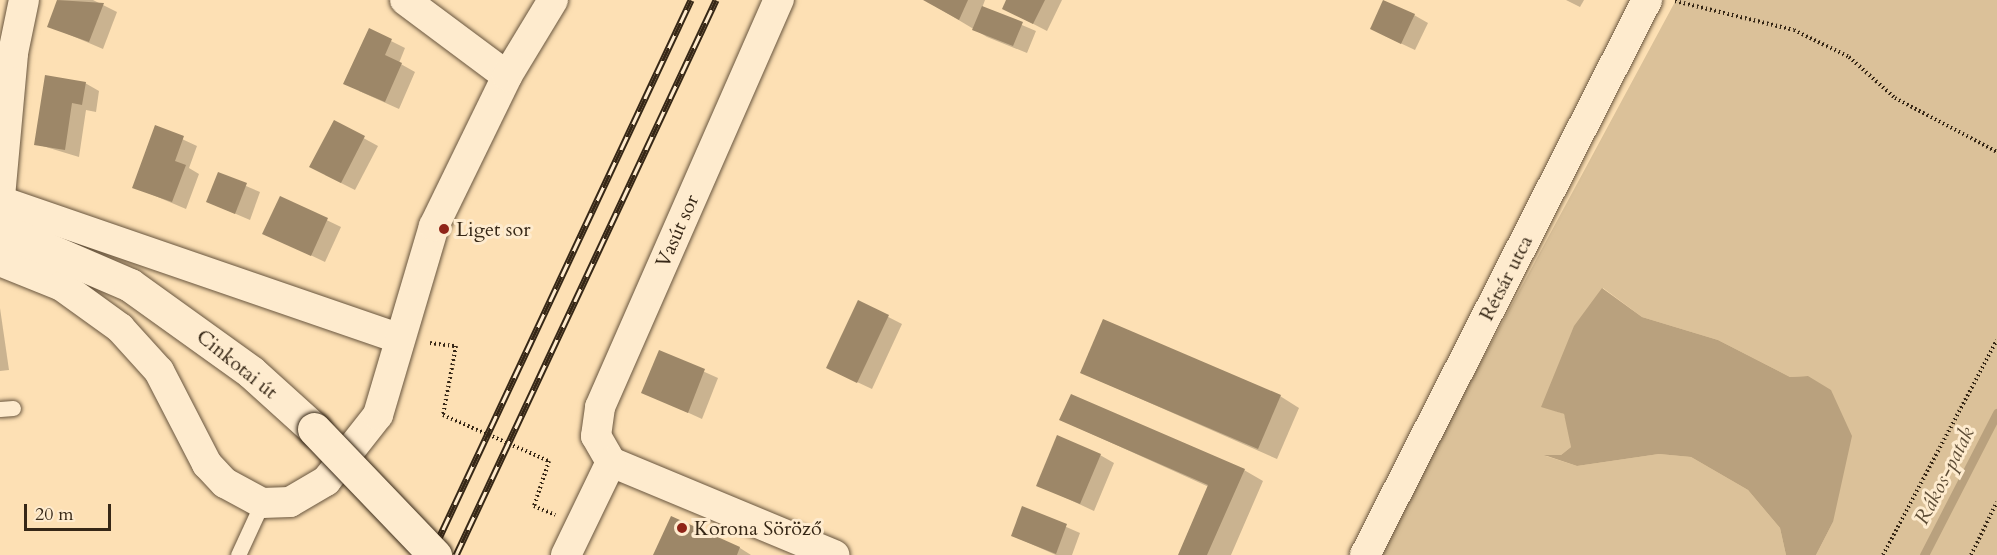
<!DOCTYPE html>
<meta charset="utf-8">
<style>
body{margin:0}
#map{position:relative;width:1997px;height:555px;overflow:hidden;background:#fde0b4;font-family:Cardo,serif}
div>[style]{position:absolute}
[style*='--x']{left:calc(var(--x)*1px);top:calc(var(--y)*1px);width:calc(var(--w)*1px);rotate:calc(var(--a)*1deg)}
.green>*{inset:0;background:#dbc199}
.water>*{inset:0;background:#b9a17e}
.shadow>*{inset:0;background:#0003}
.stream>*{height:9px;margin:-4.5px;padding:0 4.5px;transform-origin:4.5px;border-radius:4.5px;background:#b9a17e}
.building>*{inset:0;background:#9d8768}
.path>*{height:4px;margin-top:-2px;transform-origin:0;background:repeating-linear-gradient(90deg,#362716 0 1.5px,transparent 0 4.5px)}
.roads{filter:drop-shadow(0 0 2px #68553e) drop-shadow(0 0 2px #68553e)}
.lane>*{height:15px;margin:-7.5px;padding:0 7.5px;transform-origin:7.5px;border-radius:7.5px;background:#feebce}
.street>*{height:30px;margin:-15px;padding:0 15px;transform-origin:15px;border-radius:15px;background:#feebce}
.secondary>*{height:33px;margin:-16.5px;padding:0 16.5px;transform-origin:16.5px;border-radius:16.5px;background:#feebce}
.rail>*{height:7px;margin-top:-3.5px;transform-origin:0;background:repeating-linear-gradient(90deg,#feebce 0 14px,#362716 0 28px);box-sizing:border-box;border-block:2px solid #362716}
.bridges{filter:drop-shadow(0 0 2px #362716) drop-shadow(0 0 2px #362716)}
.secondary-bridge>*{height:33px;margin:-16.5px;padding:0 16.5px;transform-origin:16.5px;border-radius:16.5px;background:#feebce}
.dots>*{width:16px;height:16px;translate:-50% -50%;box-sizing:border-box;border:3px solid #feebce;border-radius:50%}
span{translate:-50% -50%;white-space:nowrap;text-align:center;line-height:1.15;-webkit-text-stroke:6px #feebce;paint-order:stroke}
.poi-label{font-size:20px;color:#362716}
.left{translate:0 -50%;text-align:left}
.street-label{font-size:20px;color:#362716}
.water-label{font-size:21px;color:#5d4c35;font-style:italic}
.scale{position:absolute;left:24px;top:504px;width:87px;height:27px;box-sizing:border-box;border:3px solid #362716;border-top:0;padding-left:8px;font-size:18px;line-height:21px;white-space:nowrap;color:#362716;-webkit-text-stroke:4px #feebce;paint-order:stroke}
</style>
<div id="map">
<div class="green">
<div style="clip-path:polygon(1676px 0,1997px 0,1997px 555px,1816px 555px,1833px 522px,1808px 376px,1790px 377px,1718px 340px,1642px 317px,1603px 288px,1542px 406px,1564px 414px,1570px 433px,1571px 447px,1561px 455px,1546px 456px,1577px 466px,1659px 454px,1691px 457px,1748px 490px,1780px 528px,1786px 555px,1377px 555px)"></div>
</div>
<div class="water">
<div style="clip-path:polygon(1602px 288px,1642px 317px,1718px 340px,1790px 377px,1808px 376px,1831px 390px,1852px 436px,1833px 522px,1816px 555px,1786px 555px,1780px 528px,1748px 490px,1691px 457px,1659px 454px,1577px 466px,1544px 455px,1561px 455px,1571px 447px,1564px 414px,1541px 407px,1574px 326px)"></div>
</div>
<div class="shadow">
<div style="clip-path:polygon(59px 0,93px 0,117px 12px,103px 49px,49px 26px)"></div>
<div style="clip-path:polygon(925px 0,985px 0,982px 8px,1036px 31px,1027px 53px,987px 37px)"></div>
<div style="clip-path:polygon(1008px 0,1062px 0,1047px 31px,1018px 16px)"></div>
<div style="clip-path:polygon(1566px 0,1584px 0,1580px 7px)"></div>
<div style="clip-path:polygon(1414px 15px,1428px 23px,1415px 50px,1385px 36px)"></div>
<div style="clip-path:polygon(369px 30px,405px 48px,399px 63px,415px 72px,399px 109px,359px 91px)"></div>
<div style="clip-path:polygon(85px 83px,99px 91px,96px 112px,86px 110px,79px 157px,36px 144px)"></div>
<div style="clip-path:polygon(334px 122px,378px 146px,355px 190px,325px 175px)"></div>
<div style="clip-path:polygon(156px 127px,197px 146px,189px 168px,199px 174px,186px 209px,134px 187px)"></div>
<div style="clip-path:polygon(218px 174px,260px 192px,250px 220px,208px 202px)"></div>
<div style="clip-path:polygon(281px 198px,341px 227px,325px 262px,264px 233px)"></div>
<div style="clip-path:polygon(859px 302px,902px 324px,872px 389px,842px 375px)"></div>
<div style="clip-path:polygon(0 308px,9px 370px,0 371px)"></div>
<div style="clip-path:polygon(660px 352px,718px 378px,702px 419px,643px 392px)"></div>
<div style="clip-path:polygon(1082px 373px,1280px 396px,1299px 408px,1277px 459px)"></div>
<div style="clip-path:polygon(1061px 420px,1244px 470px,1263px 481px,1231px 555px,1180px 555px,1209px 487px)"></div>
<div style="clip-path:polygon(1100px 455px,1114px 463px,1094px 511px,1038px 485px)"></div>
<div style="clip-path:polygon(1023px 508px,1080px 533px,1072px 555px,1056px 555px,1013px 536px)"></div>
<div style="clip-path:polygon(672px 518px,740px 548px,751px 555px,655px 555px)"></div>
</div>
<div class="stream">
<div style="--x:1924;--y:555;--w:160;--a:-62.8"></div>
</div>
<div class="building">
<div style="clip-path:polygon(57px 0,104px 3px,89px 42px,47px 27px)"></div>
<div style="clip-path:polygon(923px 0,968px 0,959px 20px)"></div>
<div style="clip-path:polygon(1006px 0,1045px 0,1033px 24px,1002px 9px)"></div>
<div style="clip-path:polygon(1383px 0,1415px 14px,1401px 44px,1370px 29px)"></div>
<div style="clip-path:polygon(982px 6px,1023px 22px,1013px 46px,972px 30px)"></div>
<div style="clip-path:polygon(369px 28px,392px 39px,385px 55px,402px 63px,385px 102px,343px 84px)"></div>
<div style="clip-path:polygon(45px 75px,86px 82px,82px 105px,72px 103px,65px 150px,34px 145px)"></div>
<div style="clip-path:polygon(334px 120px,365px 136px,341px 183px,309px 167px)"></div>
<div style="clip-path:polygon(155px 125px,184px 136px,175px 161px,186px 165px,172px 202px,132px 188px)"></div>
<div style="clip-path:polygon(218px 172px,247px 183px,235px 214px,206px 202px)"></div>
<div style="clip-path:polygon(280px 196px,328px 218px,311px 256px,262px 234px)"></div>
<div style="clip-path:polygon(858px 300px,889px 315px,857px 383px,826px 368px)"></div>
<div style="clip-path:polygon(1103px 319px,1281px 395px,1258px 449px,1080px 373px)"></div>
<div style="clip-path:polygon(659px 350px,705px 369px,688px 413px,641px 393px)"></div>
<div style="clip-path:polygon(1071px 394px,1245px 469px,1207px 555px,1178px 555px,1208px 485px,1059px 420px)"></div>
<div style="clip-path:polygon(1057px 435px,1101px 454px,1080px 504px,1036px 486px)"></div>
<div style="clip-path:polygon(1022px 506px,1067px 524px,1056px 554px,1011px 536px)"></div>
<div style="clip-path:polygon(671px 516px,740px 547px,737px 555px,653px 555px)"></div>
</div>
<div class="path">
<div style="--x:1675;--y:1;--w:122;--a:13.7"></div>
<div style="--x:1794;--y:30;--w:61;--a:26.1"></div>
<div style="--x:1849;--y:57;--w:62;--a:41.7"></div>
<div style="--x:1895;--y:98;--w:115;--a:27.9"></div>
<div style="--x:430;--y:343;--w:26;--a:7"></div>
<div style="--x:456;--y:346;--w:70;--a:100.7"></div>
<div style="--x:443;--y:415;--w:116;--a:23.5"></div>
<div style="--x:549;--y:461;--w:47;--a:108.4"></div>
<div style="--x:534;--y:506;--w:23;--a:23"></div>
<div style="--x:1883;--y:555;--w:243;--a:-62.1"></div>
<div style="--x:1971;--y:555;--w:59;--a:-63.9"></div>
</div>
<div class="roads">
<div class="lane">
<div style="--x:0;--y:409;--w:13;--a:-4"></div>
<div style="--x:238;--y:555;--w:57;--a:-65.2"></div>
</div>
<div class="street">
<div style="--x:405;--y:0;--w:127;--a:36.7"></div>
<div style="--x:0;--y:197;--w:145;--a:-84.8"></div>
<div style="--x:13;--y:53;--w:54;--a:-78.3"></div>
<div style="--x:0;--y:201;--w:422;--a:19"></div>
<div style="--x:0;--y:261;--w:67;--a:22"></div>
<div style="--x:62;--y:286;--w:72;--a:35.9"></div>
<div style="--x:120;--y:328;--w:58;--a:47.8"></div>
<div style="--x:159;--y:371;--w:105;--a:62.7"></div>
<div style="--x:207;--y:464;--w:26;--a:47"></div>
<div style="--x:225;--y:483;--w:42;--a:28.4"></div>
<div style="--x:262;--y:503;--w:28;--a:-2"></div>
<div style="--x:290;--y:502;--w:42;--a:-30.3"></div>
<div style="--x:326;--y:481;--w:84;--a:-51.8"></div>
<div style="--x:378;--y:415;--w:197;--a:-73.5"></div>
<div style="--x:434;--y:226;--w:167;--a:-64"></div>
<div style="--x:507;--y:76;--w:89;--a:-58.8"></div>
<div style="--x:611;--y:462;--w:30;--a:-120"></div>
<div style="--x:596;--y:436;--w:29;--a:-82"></div>
<div style="--x:600;--y:407;--w:445;--a:-66.3"></div>
<div style="--x:611;--y:462;--w:242;--a:22.6"></div>
<div style="--x:566;--y:555;--w:103;--a:-64.2"></div>
<div style="--x:1365;--y:555;--w:623;--a:-63.06"></div>
</div>
<div class="secondary">
<div style="--x:0;--y:229;--w:142;--a:23.3"></div>
<div style="--x:130;--y:285;--w:149;--a:35.7"></div>
<div style="--x:251;--y:372;--w:85;--a:42.1"></div>
</div>
</div>
<div class="rail">
<div style="--x:431;--y:555;--w:613;--a:-64.9"></div>
<div style="--x:456;--y:555;--w:613;--a:-64.9"></div>
</div>
<div class="bridges">
<div class="secondary-bridge">
<div style="--x:314;--y:429;--w:175;--a:46.2"></div>
</div>
</div>
<div class="dots">
<div style="left:444px;top:229px;background:#8f2418"></div>
<div style="left:682px;top:528px;background:#8f2418"></div>
</div>
<div class="poi-label">
<span class="left" style="left:456px;top:229px">Liget sor</span>
<span class="left" style="left:694px;top:528px">Korona Söröző</span>
</div>
<div class="street-label">
<span style="left:677px;top:231px;rotate:-66deg">Vasút sor</span>
<span style="left:1506px;top:278px;rotate:-63deg">Rétsár utca</span>
<span style="left:237px;top:364px;rotate:39deg">Cinkotai út</span>
</div>
<div class="water-label">
<span style="left:1945px;top:476px;rotate:-63deg">Rákos-patak</span>
</div>
<div class="scale">20 m</div>
</div>
